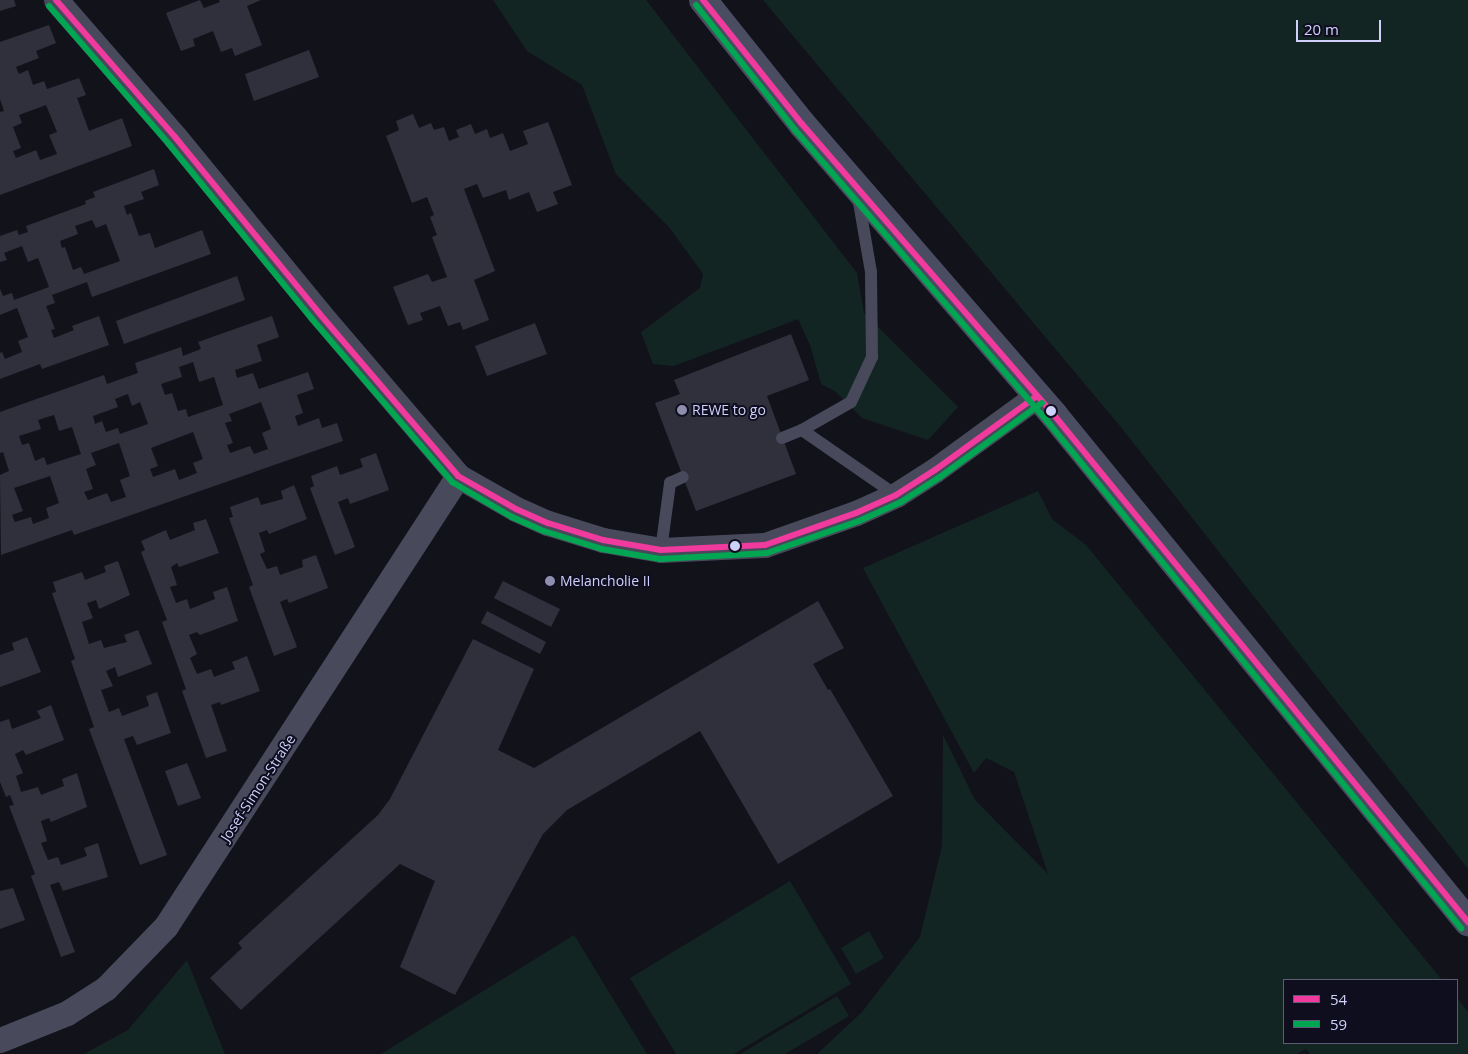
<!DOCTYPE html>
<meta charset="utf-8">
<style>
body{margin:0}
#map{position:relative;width:1468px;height:1054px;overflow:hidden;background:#12121b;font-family:"Open Sans",sans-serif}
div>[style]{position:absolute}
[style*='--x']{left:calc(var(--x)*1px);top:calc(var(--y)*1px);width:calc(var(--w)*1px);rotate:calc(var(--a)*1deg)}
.green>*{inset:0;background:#122523}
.building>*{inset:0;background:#30303d}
.lane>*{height:12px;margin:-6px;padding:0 6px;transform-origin:6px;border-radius:6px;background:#48495b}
.street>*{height:25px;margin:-12.5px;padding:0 12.5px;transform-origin:12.5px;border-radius:12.5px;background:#48495b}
.secondary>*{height:28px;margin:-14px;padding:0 14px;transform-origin:14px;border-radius:14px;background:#4a4d61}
.bus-1>*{height:6px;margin:-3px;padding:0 3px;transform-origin:3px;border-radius:3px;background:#f13a9d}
.bus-2>*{height:6px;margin:-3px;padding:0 3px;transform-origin:3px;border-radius:3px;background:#00a651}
.dots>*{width:14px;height:14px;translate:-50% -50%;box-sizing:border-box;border:2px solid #0f0e1f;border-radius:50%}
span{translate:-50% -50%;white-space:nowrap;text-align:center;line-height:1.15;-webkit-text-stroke:4px #0f0e1f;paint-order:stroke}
.poi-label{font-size:14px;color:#d0d1fb}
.left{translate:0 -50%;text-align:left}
.street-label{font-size:14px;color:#d0d1fb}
.legend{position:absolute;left:1283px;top:979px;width:175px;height:65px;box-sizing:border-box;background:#0f0e1f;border:1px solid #5c5c77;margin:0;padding:6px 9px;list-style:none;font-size:15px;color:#d0d1fb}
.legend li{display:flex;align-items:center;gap:10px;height:25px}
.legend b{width:25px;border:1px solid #5c5c77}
.scale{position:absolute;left:1296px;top:20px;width:85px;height:22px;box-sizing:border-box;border:2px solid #d0d1fb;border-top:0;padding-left:6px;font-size:15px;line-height:18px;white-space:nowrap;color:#d0d1fb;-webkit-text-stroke:4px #0f0e1f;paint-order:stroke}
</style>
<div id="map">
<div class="green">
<div style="clip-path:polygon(493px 0,646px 0,857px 273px,864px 313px,958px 407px,928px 440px,862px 418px,836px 392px,821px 384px,810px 345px,798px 319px,674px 366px,653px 364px,641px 332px,700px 288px,703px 274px,669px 227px,616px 174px,582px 85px,527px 51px)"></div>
<div style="clip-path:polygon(763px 0,1468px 0,1468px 869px,1120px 426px)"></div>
<div style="clip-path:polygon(1038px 491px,1052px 519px,1086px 545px,1442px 980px,1284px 980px,1284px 1043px,1457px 1043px,1457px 998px,1468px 1012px,1468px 1054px,1310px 1054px,1306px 1049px,1297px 1054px,817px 1054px,862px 1012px,920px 937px,942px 846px,943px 735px,975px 800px,1048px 874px,1014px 772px,986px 758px,974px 773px,863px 568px)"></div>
<div style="clip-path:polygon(790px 881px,851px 984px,734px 1054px,676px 1054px,630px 978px)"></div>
<div style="clip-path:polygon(869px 931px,884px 958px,856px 974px,841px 948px)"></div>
<div style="clip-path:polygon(574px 935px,647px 1054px,381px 1054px)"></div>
<div style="clip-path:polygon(187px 960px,225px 1054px,84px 1054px,128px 1030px)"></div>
<div style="clip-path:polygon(837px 996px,849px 1016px,785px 1054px,740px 1054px)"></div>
</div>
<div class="building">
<div style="clip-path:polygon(0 0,14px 0,16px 6px,0 11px)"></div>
<div style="clip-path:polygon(200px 0,204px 8px,220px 2px,219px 0,261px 0,247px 6px,262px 45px,235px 56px,232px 48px,221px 52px,213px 31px,193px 39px,195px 46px,181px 51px,166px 13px)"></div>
<div style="clip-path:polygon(evenodd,49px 25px,56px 43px,36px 51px,39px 58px,16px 67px,19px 74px,28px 70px,33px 85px,44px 81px,47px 89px,79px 78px,86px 95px,77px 98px,89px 131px,122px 118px,132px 146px,0 195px,0 112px,4px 111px,0 99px,0 42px,49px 25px,46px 105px,57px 132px,49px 135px,57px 154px,40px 160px,36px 150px,16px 158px,13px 151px,21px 148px,13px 127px,22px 123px,19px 115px,46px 105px)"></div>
<div style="clip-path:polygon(309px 50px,319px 77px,254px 101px,245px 74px)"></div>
<div style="clip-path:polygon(413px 114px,419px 128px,431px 123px,434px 130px,444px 127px,449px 141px,459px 137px,456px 130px,471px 124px,475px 134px,487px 129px,490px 138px,503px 133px,510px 151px,528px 144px,523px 131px,548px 122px,572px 185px,553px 192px,558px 204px,537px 212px,529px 192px,509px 200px,506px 190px,483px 198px,477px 184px,464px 189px,495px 271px,474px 280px,489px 320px,463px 330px,460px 322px,448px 326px,440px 306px,420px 313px,423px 320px,408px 325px,393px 287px,428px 274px,432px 282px,447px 277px,432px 237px,437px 235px,430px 217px,434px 215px,427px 197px,412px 203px,386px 136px,399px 130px,396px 121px)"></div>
<div style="clip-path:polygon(evenodd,154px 169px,159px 185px,141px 192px,144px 199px,124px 206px,127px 215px,131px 213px,139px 236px,150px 233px,155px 248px,202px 230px,211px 254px,92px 297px,87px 282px,52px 295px,55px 303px,46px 306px,55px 329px,51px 330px,54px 338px,74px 330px,72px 326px,99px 316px,109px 345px,42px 369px,40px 364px,0 379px,0 353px,2px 352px,5px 359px,22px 352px,18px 341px,28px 337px,17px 308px,0 315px,0 289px,3px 296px,12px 293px,14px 300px,49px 287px,38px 258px,28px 262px,22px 246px,4px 253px,7px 260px,0 262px,0 236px,17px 230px,19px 235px,28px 232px,26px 226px,86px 204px,85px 201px,95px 197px,93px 192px,154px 169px,92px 220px,96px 228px,106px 224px,120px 261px,84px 274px,81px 267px,73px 270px,65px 247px,62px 248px,60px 241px,78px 234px,75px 226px,92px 220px)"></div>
<div style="clip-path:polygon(237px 276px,245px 300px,124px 344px,116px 321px)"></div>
<div style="clip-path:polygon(evenodd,272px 316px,279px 337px,257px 345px,262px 361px,235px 370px,237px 378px,253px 373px,259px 389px,308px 372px,314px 389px,297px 395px,303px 413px,295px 416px,298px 426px,319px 418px,322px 428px,337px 423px,343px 441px,74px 535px,72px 530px,1px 555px,0 475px,9px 471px,3px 452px,0 453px,0 412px,104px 375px,107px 384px,138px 373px,135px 363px,181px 347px,183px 356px,201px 349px,198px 342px,272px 316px,193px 362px,199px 382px,214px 377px,223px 405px,188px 417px,186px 409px,178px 411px,172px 393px,165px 395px,161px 384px,182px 377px,179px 367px,193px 362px,272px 316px,128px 394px,132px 406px,140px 402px,148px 424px,120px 434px,118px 428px,106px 432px,102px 421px,95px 424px,93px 416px,118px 407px,115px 399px,128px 394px,272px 316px,261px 402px,271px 429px,262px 433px,268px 449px,254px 454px,250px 446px,230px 453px,227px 445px,233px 443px,225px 423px,232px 421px,229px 414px,261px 402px,272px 316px,54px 415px,59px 431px,72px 427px,81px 454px,47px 465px,44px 457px,35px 461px,29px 443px,22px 445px,19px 436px,41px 429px,38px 420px,54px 415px,272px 316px,193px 432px,203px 459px,193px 463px,197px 473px,179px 480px,175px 469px,153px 477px,150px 469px,158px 466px,151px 448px,193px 432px,272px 316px,119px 443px,130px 476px,120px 480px,126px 497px,111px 502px,107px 493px,88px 500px,84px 492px,93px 489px,86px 469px,96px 465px,91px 453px,119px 443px,272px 316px,50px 476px,59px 503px,46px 508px,49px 518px,33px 524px,31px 517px,15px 522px,12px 515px,23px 511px,14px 488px,50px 476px)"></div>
<div style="clip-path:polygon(535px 323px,547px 354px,487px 376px,475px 346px)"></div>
<div style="clip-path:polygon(791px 334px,809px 380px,767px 396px,796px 474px,696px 511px,655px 403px,680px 394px,674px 380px)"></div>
<div style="clip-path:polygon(376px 453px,389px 490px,350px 504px,348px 498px,338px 502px,355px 547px,335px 555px,310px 488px,314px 486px,311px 476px,337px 466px,340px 475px,363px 467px,360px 459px)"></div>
<div style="clip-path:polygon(294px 485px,307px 519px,269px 534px,267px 530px,259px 533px,265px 552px,260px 554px,267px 569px,277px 566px,280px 575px,303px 567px,302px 560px,316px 555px,328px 588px,289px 603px,287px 599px,280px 602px,297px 647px,274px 656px,249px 587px,253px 585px,229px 518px,233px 517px,230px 507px,258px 497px,261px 505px,283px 499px,281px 491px)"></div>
<div style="clip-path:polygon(206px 519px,219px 553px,179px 567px,177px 563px,171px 567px,177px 585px,170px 587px,176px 603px,187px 599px,190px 609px,215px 599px,213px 592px,227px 587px,238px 621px,200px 635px,197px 632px,189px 635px,197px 654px,190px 658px,197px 674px,211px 669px,214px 677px,235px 669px,232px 662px,247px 656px,260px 691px,221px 705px,220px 702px,211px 705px,227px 751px,206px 758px,182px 691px,186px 689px,162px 622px,167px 620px,141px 552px,145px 550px,141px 541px,166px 530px,170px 540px,195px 530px,193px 523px)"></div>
<div style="clip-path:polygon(118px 561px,130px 595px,99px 609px,96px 600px,87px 603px,93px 618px,82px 622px,89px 644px,101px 640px,104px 648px,127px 642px,124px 635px,138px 630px,152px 664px,118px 677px,115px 667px,106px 671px,113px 686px,101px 690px,109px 712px,119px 708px,122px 716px,149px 706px,146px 696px,157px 692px,171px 733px,137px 745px,133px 736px,124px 739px,167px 855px,140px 865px,89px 729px,94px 727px,71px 661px,75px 659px,52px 593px,56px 592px,53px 582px,82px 572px,85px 580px,106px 572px,104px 566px)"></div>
<div style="clip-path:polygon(503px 581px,560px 609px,551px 627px,494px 598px)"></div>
<div style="clip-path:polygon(818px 601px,844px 648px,813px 664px,828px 690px,830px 689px,893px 796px,778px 864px,700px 731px,567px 810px,543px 834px,455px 995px,400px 967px,435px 881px,400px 864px,241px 1010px,210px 978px,242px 948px,238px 943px,378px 815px,390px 799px,473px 639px,534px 669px,498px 750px,534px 768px)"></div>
<div style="clip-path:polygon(487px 611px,546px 642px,540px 654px,481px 623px)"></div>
<div style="clip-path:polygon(27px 637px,41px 672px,0 687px,0 655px,14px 650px,12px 643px)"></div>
<div style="clip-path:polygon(51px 705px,64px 740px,26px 755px,23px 750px,15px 754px,23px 773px,16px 776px,21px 792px,38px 787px,41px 795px,64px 786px,62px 779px,77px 773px,87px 807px,51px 822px,49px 818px,41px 821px,47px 841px,41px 843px,48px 860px,58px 857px,61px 865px,87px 856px,84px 848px,98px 843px,108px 877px,63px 891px,59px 882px,50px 885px,75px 952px,61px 957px,31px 876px,35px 874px,32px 866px,9px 806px,14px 805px,10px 795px,6px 797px,0 782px,0 722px,9px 719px,12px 729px,41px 718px,37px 711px)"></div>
<div style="clip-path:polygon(187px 763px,201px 798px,178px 806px,165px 771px)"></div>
<div style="clip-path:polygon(13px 888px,25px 920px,0 929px,0 891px)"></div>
</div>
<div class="lane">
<div style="--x:802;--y:430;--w:56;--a:-29.7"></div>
<div style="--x:851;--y:402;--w:50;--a:-65"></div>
<div style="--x:872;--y:357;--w:85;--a:-90.7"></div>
<div style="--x:871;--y:272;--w:76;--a:-99.8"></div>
<div style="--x:782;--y:438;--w:22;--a:-22"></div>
<div style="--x:802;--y:430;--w:114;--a:34.7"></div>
<div style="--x:661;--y:550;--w:68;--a:-82.3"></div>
<div style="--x:670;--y:483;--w:14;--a:-25"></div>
</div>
<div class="street">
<div style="--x:56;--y:0;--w:181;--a:49"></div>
<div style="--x:175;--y:137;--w:227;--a:50.7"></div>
<div style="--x:319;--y:313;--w:214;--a:49.5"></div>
<div style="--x:458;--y:476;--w:67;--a:29.6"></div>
<div style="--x:516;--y:509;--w:35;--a:24"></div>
<div style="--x:548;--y:523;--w:58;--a:17.2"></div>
<div style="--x:603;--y:540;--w:59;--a:9.8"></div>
<div style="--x:661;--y:550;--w:104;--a:-2.8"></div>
<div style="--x:765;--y:545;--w:96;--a:-19.4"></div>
<div style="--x:856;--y:513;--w:44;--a:-24.2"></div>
<div style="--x:896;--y:495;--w:46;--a:-32.7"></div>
<div style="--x:935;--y:470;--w:126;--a:-36"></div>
<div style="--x:0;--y:1040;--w:72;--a:-21.9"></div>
<div style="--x:67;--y:1013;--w:46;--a:-32.7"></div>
<div style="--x:106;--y:988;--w:86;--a:-45.9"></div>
<div style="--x:166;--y:926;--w:536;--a:-57.02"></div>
</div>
<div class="secondary">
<div style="--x:703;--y:0;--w:159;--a:51.4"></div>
<div style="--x:802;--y:124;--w:385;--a:49.1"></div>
<div style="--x:1054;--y:415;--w:655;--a:50.77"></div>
</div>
<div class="bus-1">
<div style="--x:56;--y:0;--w:181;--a:49"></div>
<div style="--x:175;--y:137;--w:227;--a:50.7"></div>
<div style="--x:319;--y:313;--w:214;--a:49.5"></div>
<div style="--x:458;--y:476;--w:67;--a:29.6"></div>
<div style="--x:516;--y:509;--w:35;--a:24"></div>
<div style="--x:548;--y:523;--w:58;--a:17.2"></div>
<div style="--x:603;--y:540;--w:59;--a:9.8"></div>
<div style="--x:661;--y:550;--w:104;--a:-2.8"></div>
<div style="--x:765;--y:545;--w:96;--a:-19.4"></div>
<div style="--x:856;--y:513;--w:44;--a:-24.2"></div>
<div style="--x:896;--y:495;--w:46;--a:-32.7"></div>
<div style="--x:935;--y:470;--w:126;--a:-36"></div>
<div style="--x:703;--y:0;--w:159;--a:51.4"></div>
<div style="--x:802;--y:124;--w:385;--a:49.1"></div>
<div style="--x:1054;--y:415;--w:655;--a:50.77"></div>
</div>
<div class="bus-2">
<div style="--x:696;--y:5;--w:159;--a:51.6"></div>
<div style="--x:795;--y:130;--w:385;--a:49.1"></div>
<div style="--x:1047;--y:421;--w:655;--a:50.77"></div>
<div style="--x:49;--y:6;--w:181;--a:49"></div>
<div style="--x:168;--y:143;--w:227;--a:50.7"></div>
<div style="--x:312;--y:319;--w:215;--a:49.3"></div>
<div style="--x:452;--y:482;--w:69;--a:30.3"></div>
<div style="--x:512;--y:517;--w:35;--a:24"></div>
<div style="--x:544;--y:531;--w:61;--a:17.2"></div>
<div style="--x:602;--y:549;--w:59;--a:9.8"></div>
<div style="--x:660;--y:559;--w:107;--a:-3.2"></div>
<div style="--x:767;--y:553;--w:97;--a:-19.2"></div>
<div style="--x:859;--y:521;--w:46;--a:-24.3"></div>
<div style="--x:901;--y:502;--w:46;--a:-32.7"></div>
<div style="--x:940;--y:477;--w:126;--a:-36"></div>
</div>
<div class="dots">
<div style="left:682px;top:410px;background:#8e8ead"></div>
<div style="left:1051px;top:411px;background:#d0d1fb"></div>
<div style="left:735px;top:546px;background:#d0d1fb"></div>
<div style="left:550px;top:581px;background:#8e8ead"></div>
</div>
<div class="poi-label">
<span class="left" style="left:692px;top:410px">REWE to go</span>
<span class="left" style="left:560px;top:581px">Melancholie II</span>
</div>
<div class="street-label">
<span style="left:258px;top:788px;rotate:-57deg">Josef-Simon-Straße</span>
</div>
<ul class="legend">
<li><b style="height:6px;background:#f13a9d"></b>54</li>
<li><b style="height:6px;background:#00a651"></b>59</li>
</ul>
<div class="scale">20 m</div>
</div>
